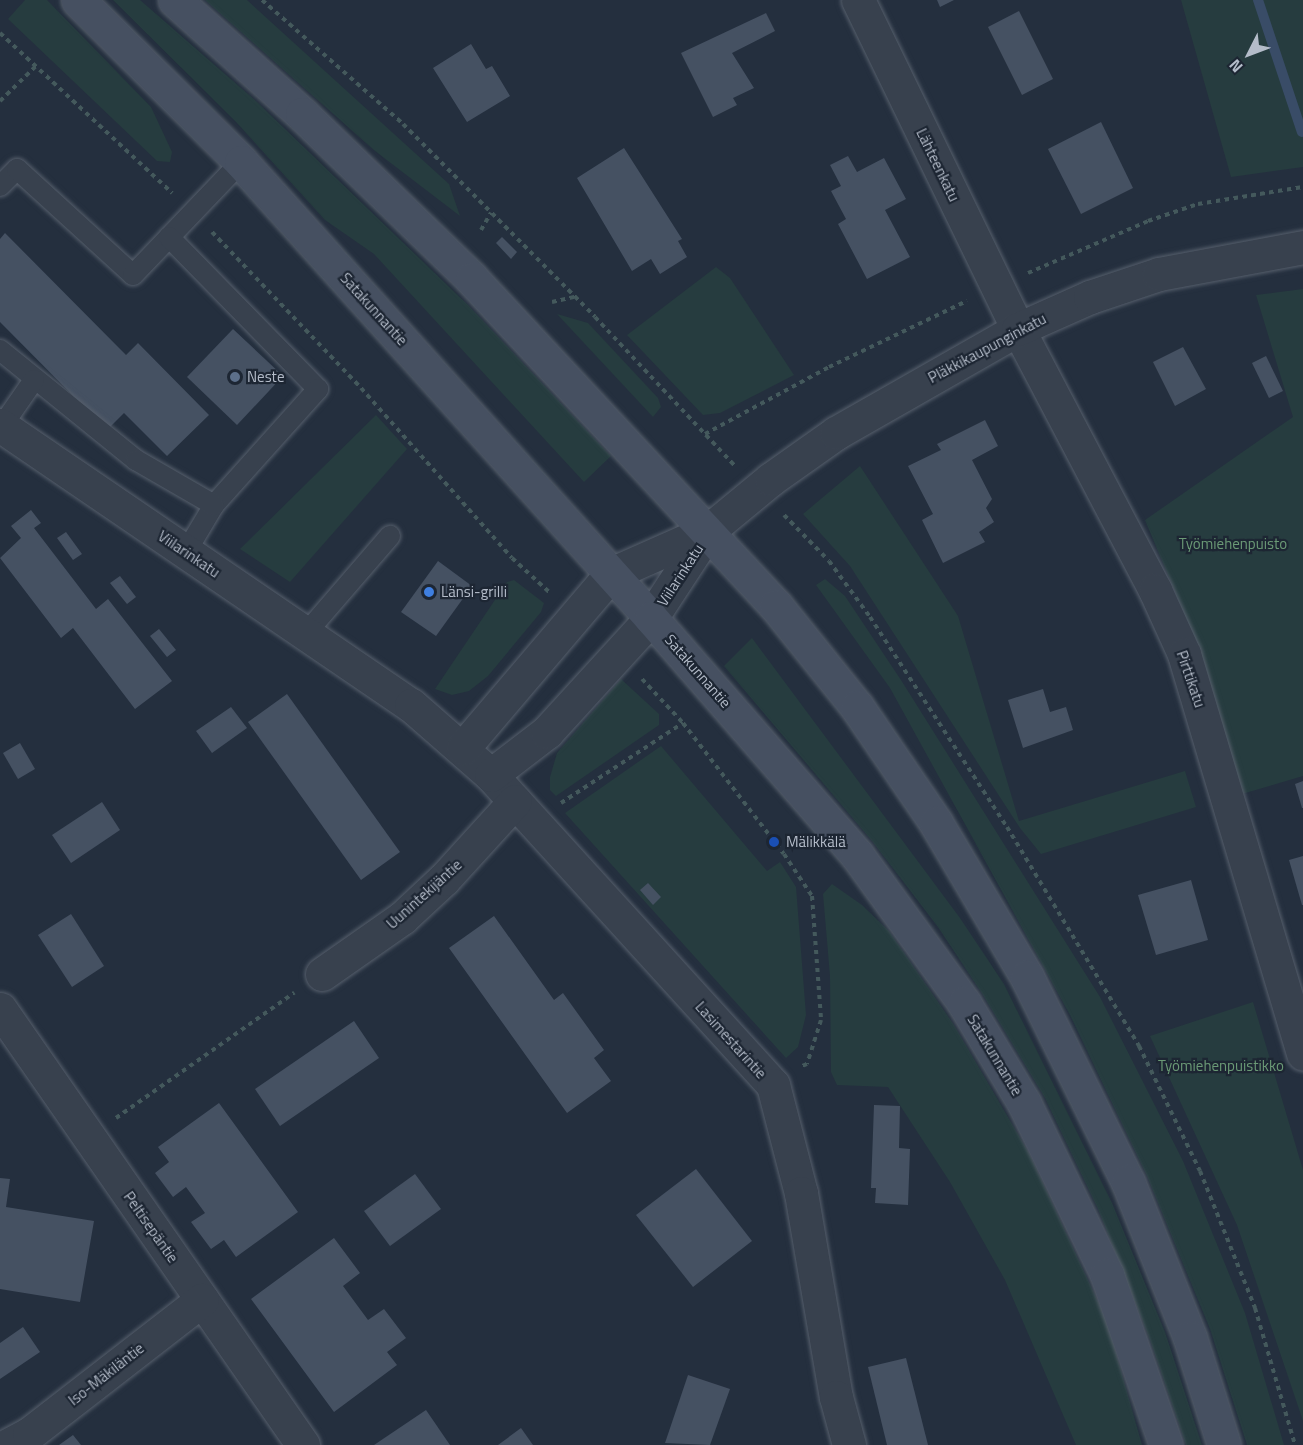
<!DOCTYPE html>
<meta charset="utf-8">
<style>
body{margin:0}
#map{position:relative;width:1303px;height:1445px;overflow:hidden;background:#242f3e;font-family:"Titillium Web",sans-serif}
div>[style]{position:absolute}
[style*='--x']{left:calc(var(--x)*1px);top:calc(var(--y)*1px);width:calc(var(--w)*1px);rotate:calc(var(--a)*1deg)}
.green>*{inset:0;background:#263c3f}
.stream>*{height:10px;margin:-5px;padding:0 5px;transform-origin:5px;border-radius:5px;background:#394c67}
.building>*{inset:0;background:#455162}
.path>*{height:4px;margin-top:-2px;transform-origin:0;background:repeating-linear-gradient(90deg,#44595c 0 4.5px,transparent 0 9px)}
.roads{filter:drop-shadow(0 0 2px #565f6c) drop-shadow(0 0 2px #565f6c)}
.service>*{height:20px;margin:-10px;padding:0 10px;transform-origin:10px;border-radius:10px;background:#38414e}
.minor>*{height:33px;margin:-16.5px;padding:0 16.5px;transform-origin:16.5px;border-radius:16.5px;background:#38414e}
.tertiary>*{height:33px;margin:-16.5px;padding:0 16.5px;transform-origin:16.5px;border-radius:16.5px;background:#38414e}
.secondary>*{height:33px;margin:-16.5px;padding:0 16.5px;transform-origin:16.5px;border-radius:16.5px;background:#465061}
.dots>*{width:16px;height:16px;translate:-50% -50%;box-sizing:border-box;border:3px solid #1d2633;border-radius:50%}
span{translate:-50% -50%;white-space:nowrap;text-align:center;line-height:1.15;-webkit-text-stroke:4.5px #1d2633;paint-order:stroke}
.street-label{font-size:15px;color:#b4bcc9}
.poi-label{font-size:15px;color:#b4bcc9}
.left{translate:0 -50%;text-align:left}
.park-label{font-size:15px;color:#6b9a76}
.north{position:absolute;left:1219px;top:24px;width:60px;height:60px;-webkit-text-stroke:4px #1d2633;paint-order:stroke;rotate:228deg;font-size:16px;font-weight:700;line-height:24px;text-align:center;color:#b4bcc9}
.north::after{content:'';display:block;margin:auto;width:21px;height:27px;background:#b4bcc9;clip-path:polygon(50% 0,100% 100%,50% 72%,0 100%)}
</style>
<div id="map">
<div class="green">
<div style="clip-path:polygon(25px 0,47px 0,151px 107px,172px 152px,170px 162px,157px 161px,8px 19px)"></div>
<div style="clip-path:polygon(113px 0,140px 0,256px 101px,468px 305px,611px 456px,584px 482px,374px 254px,325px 220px,236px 122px)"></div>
<div style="clip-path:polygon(205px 0,247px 0,449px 184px,460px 216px,375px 151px)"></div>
<div style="clip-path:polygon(1181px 0,1303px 0,1303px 167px,1231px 177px)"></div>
<div style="clip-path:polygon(716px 267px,730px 278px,794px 375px,720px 413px,703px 415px,627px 335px)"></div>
<div style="clip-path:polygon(1303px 289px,1303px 776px,1242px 794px,1193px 635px,1145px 520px,1293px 417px,1256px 295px)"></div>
<div style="clip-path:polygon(557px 314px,588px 323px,658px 398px,661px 407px,653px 417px)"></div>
<div style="clip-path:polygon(376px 415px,407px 449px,290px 582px,240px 549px)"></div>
<div style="clip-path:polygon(860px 466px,958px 616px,1019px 821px,1185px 771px,1196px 807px,1041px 854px,1020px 828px,850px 566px,803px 514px)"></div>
<div style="clip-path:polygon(825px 579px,845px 596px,901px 680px,1100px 997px,1183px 1161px,1245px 1313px,1284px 1445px,1247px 1445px,1210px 1329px,1147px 1176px,1070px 1015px,890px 688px,816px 585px)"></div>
<div style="clip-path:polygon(514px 580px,544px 603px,541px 612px,488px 676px,469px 691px,452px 695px,435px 689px,507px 582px)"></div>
<div style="clip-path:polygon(752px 638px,960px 918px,1004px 984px,1112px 1203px,1165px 1332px,1202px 1445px,1186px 1445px,1150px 1340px,1098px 1209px,1045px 1098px,983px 995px,938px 927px,872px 841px,724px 666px)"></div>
<div style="clip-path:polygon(621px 679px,659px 714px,659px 725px,556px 796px,550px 790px,550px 777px,557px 753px)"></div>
<div style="clip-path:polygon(661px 746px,767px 871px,780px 862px,796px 887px,806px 1015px,798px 1047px,786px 1058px,565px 813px)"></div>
<div style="clip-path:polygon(832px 884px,862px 905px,889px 931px,954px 1025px,1029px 1153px,1107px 1321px,1142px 1445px,1076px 1445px,1005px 1280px,950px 1182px,888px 1087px,837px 1085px,831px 1072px,830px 976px,823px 894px)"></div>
<div style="clip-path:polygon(1253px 1002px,1303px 1170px,1303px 1421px,1237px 1225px,1150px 1036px)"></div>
</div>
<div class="stream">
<div style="--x:1258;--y:0;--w:139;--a:71.6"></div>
</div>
<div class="building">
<div style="clip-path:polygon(937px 0,954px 0,940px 7px)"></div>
<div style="clip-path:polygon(1019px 11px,1053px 79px,1022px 95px,988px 27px)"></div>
<div style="clip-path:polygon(766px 13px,775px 31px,732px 53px,754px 88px,733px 98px,737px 105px,713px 117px,681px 53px)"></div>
<div style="clip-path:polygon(471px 44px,486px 69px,492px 66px,510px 96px,467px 122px,433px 68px)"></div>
<div style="clip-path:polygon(1101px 122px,1133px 188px,1081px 214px,1048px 149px)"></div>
<div style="clip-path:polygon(624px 148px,682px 239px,678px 241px,687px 257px,660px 274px,651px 259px,632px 271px,577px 178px)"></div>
<div style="clip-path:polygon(848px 156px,857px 172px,884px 158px,906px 199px,885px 210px,910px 257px,867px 279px,838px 224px,846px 219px,831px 191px,841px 186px,830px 165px)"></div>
<div style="clip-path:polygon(5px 233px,126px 355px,138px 343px,209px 415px,167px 456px,124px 413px,107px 430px,0 322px,0 239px)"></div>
<div style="clip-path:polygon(502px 237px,517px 252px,511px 259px,496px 243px)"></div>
<div style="clip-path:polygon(233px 329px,283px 376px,237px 425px,187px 377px)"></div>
<div style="clip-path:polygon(1183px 347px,1206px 389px,1175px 406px,1153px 362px)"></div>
<div style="clip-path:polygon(1266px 356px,1283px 391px,1269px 398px,1252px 363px)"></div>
<div style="clip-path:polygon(985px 420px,998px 446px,972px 460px,992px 499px,986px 508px,994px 522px,979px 532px,985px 542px,943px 563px,922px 520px,933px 514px,908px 466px,941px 450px,937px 444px)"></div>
<div style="clip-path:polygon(31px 510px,41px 523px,34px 528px,96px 609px,108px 599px,172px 681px,135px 709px,73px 628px,61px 638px,0 558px,21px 538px,11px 526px)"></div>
<div style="clip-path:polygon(66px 532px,82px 554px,73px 560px,57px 538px)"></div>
<div style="clip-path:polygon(438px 561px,472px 586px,436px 636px,401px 612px)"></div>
<div style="clip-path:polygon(120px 576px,136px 597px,127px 604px,110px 583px)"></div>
<div style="clip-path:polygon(159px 629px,176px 650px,167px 657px,150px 636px)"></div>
<div style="clip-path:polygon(1043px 689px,1050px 712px,1066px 707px,1073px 730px,1023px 748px,1008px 700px)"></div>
<div style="clip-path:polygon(287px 694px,400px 852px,361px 880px,248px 722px)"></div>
<div style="clip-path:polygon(231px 707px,247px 728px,212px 753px,196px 731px)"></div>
<div style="clip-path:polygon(20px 743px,35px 769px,18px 779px,3px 753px)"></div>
<div style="clip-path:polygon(1303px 781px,1303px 808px,1302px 808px,1295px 784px)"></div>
<div style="clip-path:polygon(102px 802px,120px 830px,71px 863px,52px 835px)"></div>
<div style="clip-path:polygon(1303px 856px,1303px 905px,1302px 905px,1289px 860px)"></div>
<div style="clip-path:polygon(1191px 880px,1208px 940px,1156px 955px,1138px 895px)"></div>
<div style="clip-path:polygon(648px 883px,661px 897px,653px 905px,640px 890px)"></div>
<div style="clip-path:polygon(71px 914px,104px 966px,72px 987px,38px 935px)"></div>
<div style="clip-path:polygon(494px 916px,554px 1000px,563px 993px,604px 1050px,594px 1058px,611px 1081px,567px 1113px,449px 948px)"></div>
<div style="clip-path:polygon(354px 1021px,379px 1058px,280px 1126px,255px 1089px)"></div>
<div style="clip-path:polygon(219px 1103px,298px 1212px,236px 1257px,224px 1240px,211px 1249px,191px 1222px,205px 1213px,186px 1187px,173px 1197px,155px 1173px,169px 1162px,158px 1147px)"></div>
<div style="clip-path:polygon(874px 1105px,900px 1106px,899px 1148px,910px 1149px,908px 1205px,875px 1203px,876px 1188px,871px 1188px)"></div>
<div style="clip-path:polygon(696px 1169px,752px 1241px,693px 1287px,636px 1215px)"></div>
<div style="clip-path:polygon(415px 1174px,441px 1209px,390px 1246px,364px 1211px)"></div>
<div style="clip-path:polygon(0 1178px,10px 1179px,6px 1207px,94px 1221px,80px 1302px,0 1289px)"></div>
<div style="clip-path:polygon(334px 1238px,360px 1273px,343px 1286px,368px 1320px,384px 1309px,406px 1338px,387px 1352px,397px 1365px,334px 1412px,251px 1299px)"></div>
<div style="clip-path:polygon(23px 1327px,40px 1352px,0 1379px,0 1343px)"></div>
<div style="clip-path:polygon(906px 1358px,928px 1445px,887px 1445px,868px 1367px)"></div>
<div style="clip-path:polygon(688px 1375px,730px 1389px,710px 1445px,665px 1443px)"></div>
<div style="clip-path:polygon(426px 1410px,450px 1445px,374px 1445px)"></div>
<div style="clip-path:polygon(521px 1428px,533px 1445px,498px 1445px)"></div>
<div style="clip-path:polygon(73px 1435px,81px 1445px,59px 1445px)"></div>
</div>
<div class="path">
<div style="--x:262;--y:0;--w:188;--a:41.3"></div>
<div style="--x:403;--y:124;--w:272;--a:45.1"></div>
<div style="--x:595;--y:317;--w:203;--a:46.8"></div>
<div style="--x:0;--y:33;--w:235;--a:42.9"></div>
<div style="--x:0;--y:101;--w:50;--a:-44.2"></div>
<div style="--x:481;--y:230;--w:20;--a:-60"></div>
<div style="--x:212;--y:232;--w:216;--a:46.3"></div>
<div style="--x:361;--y:388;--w:227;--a:48.4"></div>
<div style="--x:512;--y:558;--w:50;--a:42.6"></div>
<div style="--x:1028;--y:273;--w:131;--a:-23.4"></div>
<div style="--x:1148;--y:221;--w:53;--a:-18.8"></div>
<div style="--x:1198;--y:204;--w:106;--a:-9.2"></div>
<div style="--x:552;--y:302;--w:23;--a:-13"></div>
<div style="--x:705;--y:434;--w:141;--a:-28.4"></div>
<div style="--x:829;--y:367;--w:153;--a:-25.6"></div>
<div style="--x:784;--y:515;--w:64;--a:45.6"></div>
<div style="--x:829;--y:561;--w:69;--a:53.8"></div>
<div style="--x:870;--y:617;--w:251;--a:56.9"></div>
<div style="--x:1007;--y:827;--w:256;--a:58.9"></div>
<div style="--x:1139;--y:1046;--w:139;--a:64"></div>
<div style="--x:1200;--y:1171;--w:148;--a:68.1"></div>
<div style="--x:1255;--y:1308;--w:143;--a:73.7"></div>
<div style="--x:642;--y:679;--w:60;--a:47"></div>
<div style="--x:683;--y:723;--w:165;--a:52.4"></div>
<div style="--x:784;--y:854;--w:50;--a:56.3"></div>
<div style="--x:812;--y:896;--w:124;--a:85.8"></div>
<div style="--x:821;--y:1020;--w:46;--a:107.7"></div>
<div style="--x:807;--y:1064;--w:5;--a:158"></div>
<div style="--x:561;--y:803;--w:146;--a:-33.3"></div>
<div style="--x:116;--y:1118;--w:218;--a:-35.1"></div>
</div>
<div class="roads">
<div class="service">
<div style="--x:0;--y:186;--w:24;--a:-45"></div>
<div style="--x:17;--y:169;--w:157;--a:42.4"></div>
<div style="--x:133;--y:275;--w:156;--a:-46.3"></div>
<div style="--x:169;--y:237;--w:213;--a:45.6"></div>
<div style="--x:318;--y:389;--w:156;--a:131.9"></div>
<div style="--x:214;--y:505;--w:55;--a:120.8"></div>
<div style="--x:0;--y:350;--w:175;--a:39"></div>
<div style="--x:136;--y:460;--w:90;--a:30"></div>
<div style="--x:2;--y:426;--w:56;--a:-55.2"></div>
<div style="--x:307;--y:632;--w:127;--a:-49.2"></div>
</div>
<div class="minor">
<div style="--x:858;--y:0;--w:366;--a:64.1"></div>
<div style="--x:1018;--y:329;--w:295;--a:62.3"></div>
<div style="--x:1155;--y:590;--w:70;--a:65.6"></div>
<div style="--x:1184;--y:654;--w:417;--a:73.4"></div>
<div style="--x:491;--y:775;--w:419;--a:47.7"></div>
<div style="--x:773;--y:1085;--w:112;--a:75.5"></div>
<div style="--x:801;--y:1193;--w:207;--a:80.3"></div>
<div style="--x:836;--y:1397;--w:50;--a:74.8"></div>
<div style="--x:322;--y:974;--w:98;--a:-35"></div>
<div style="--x:402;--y:918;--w:57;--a:-42.9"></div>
<div style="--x:444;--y:879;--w:105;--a:-47.7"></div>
<div style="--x:0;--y:1009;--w:531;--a:55.2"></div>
<div style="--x:8;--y:1445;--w:24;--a:-28"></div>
<div style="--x:29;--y:1434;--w:219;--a:-37.8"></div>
</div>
<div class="tertiary">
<div style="--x:0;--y:425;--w:497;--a:34.3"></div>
<div style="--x:411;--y:705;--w:106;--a:41.2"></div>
<div style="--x:491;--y:775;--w:71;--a:-37.5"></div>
<div style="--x:547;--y:732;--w:154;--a:-47.6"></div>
<div style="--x:651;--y:618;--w:104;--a:-56.8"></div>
<div style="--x:708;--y:531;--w:82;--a:-39.5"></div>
<div style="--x:771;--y:479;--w:80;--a:-35.3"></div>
<div style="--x:836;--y:433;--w:210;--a:-29.7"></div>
<div style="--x:1018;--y:329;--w:79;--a:-24"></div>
<div style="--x:1090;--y:297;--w:73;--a:-18.4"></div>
<div style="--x:1159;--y:274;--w:147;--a:-10.6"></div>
<div style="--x:463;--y:748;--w:228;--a:-49.6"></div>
<div style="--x:611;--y:574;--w:106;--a:-23.9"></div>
</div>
<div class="secondary">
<div style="--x:78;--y:0;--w:230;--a:44.8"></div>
<div style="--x:241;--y:162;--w:613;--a:48.04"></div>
<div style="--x:651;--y:618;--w:314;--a:49"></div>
<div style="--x:857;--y:855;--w:183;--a:54.1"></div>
<div style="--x:964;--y:1003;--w:117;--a:59"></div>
<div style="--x:1024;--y:1103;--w:191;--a:64.2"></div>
<div style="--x:1107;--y:1275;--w:180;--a:70.9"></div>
<div style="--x:175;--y:0;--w:171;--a:41.9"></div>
<div style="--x:302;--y:114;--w:237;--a:44.1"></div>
<div style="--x:472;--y:279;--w:446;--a:47.1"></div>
<div style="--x:776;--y:606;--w:129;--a:51.3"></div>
<div style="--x:857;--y:707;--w:140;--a:55.7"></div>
<div style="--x:936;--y:823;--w:179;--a:59.4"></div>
<div style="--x:1027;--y:977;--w:229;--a:63.8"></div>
<div style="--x:1128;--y:1182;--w:168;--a:68.3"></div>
<div style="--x:1190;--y:1338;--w:112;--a:72.4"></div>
</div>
</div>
<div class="dots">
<div style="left:235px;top:377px;background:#5c6f8a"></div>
<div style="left:429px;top:592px;background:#3f7fe0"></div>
<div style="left:774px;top:842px;background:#1a4fb4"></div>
</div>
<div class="street-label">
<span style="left:938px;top:165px;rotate:64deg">Lähteenkatu</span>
<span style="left:374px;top:309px;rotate:48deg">Satakunnantie</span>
<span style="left:987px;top:348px;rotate:-28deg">Pläkkikaupunginkatu</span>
<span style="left:189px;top:554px;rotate:34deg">Viilarinkatu</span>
<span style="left:680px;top:575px;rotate:-57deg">Viilarinkatu</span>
<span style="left:698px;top:671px;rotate:49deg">Satakunnantie</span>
<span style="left:1191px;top:679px;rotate:71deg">Pirttikatu</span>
<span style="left:424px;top:894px;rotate:-42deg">Uunintekijäntie</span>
<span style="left:731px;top:1040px;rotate:48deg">Lasimestarintie</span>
<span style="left:995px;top:1055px;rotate:59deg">Satakunnantie</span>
<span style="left:151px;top:1227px;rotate:55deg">Peltisepäntie</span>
<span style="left:106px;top:1374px;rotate:-38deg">Iso-Mäkiläntie</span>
</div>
<div class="poi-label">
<span class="left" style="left:247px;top:377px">Neste</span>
<span class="left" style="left:441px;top:592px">Länsi-grilli</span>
<span class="left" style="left:786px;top:842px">Mälikkälä</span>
</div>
<div class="park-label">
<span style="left:1233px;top:544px">Työmiehenpuisto</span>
<span style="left:1221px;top:1066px">Työmiehenpuistikko</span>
</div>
<div class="north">N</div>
</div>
